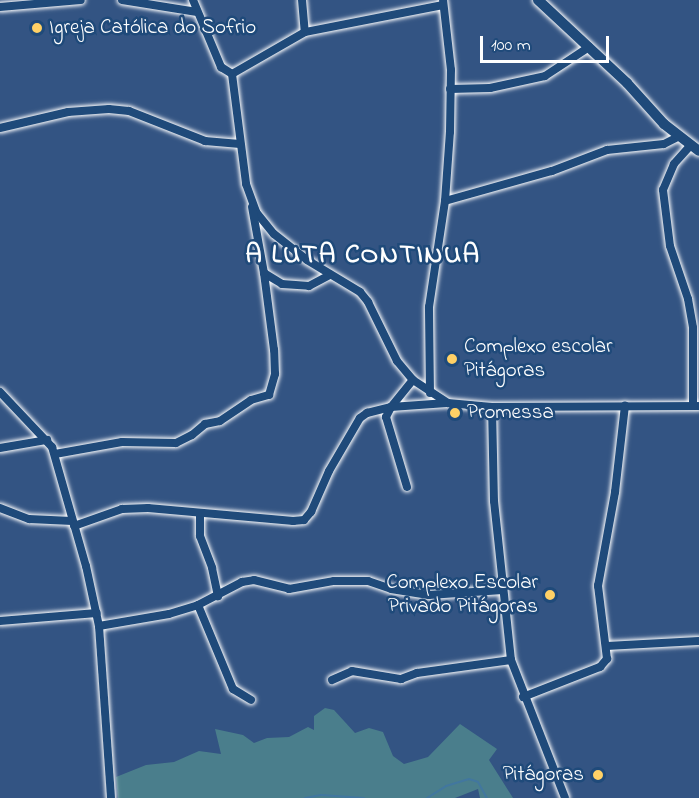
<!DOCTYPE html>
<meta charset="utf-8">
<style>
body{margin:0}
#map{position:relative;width:699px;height:798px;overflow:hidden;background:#335483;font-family:"Indie Flower",sans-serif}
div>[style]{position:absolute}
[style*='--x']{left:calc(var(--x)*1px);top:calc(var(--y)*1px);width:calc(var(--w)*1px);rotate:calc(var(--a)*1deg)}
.green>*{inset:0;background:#4a7e8c}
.stream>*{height:2px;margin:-1px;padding:0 1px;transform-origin:1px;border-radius:1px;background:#42779f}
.roads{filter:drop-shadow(0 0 2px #fff) drop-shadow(0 0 2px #fff)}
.minor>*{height:8px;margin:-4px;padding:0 4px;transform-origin:4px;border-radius:4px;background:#1f4a7a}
.tertiary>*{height:10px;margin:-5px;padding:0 5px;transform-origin:5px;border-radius:5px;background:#1f4a7a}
.dots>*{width:16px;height:16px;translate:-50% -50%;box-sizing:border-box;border:3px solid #1f4a7a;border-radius:50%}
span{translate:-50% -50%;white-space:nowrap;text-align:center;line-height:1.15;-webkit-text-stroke:5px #1f4a7a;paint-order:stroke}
.poi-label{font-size:21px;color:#fff}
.left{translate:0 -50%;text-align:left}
.right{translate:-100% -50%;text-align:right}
.district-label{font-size:27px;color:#fff;font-weight:700;letter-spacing:1.5px}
.scale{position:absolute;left:480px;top:36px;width:129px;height:27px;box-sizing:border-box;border:3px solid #fff;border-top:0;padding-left:8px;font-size:18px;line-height:21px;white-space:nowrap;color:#fff;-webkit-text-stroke:4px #1f4a7a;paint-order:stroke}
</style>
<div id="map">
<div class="green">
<div style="clip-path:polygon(325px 708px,334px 710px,355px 733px,369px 728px,383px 732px,393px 756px,404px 764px,428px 757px,460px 724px,497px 749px,489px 760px,513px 798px,480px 798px,478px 789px,455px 798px,118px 798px,116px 777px,146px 765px,174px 762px,199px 751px,221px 754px,215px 729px,243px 735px,254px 743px,267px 738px,289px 737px,308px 727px,314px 730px,314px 716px)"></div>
</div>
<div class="stream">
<div style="--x:305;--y:798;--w:16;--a:-11"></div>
<div style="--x:321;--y:795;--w:43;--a:4"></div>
<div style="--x:427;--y:798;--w:22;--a:-32"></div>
<div style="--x:446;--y:786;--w:24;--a:-17"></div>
<div style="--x:469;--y:779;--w:9;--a:18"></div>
<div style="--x:478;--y:782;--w:18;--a:61"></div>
</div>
<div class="roads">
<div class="minor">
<div style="--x:122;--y:0;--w:76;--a:9.1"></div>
<div style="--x:193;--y:0;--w:73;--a:67.3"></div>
<div style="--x:221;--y:67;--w:13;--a:32"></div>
<div style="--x:302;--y:0;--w:32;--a:85"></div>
<div style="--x:443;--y:5;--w:141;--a:168.9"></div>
<div style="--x:305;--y:32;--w:84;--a:150.1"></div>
<div style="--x:232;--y:74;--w:111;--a:82.7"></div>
<div style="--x:246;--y:184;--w:30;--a:70"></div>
<div style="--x:256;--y:212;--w:28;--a:51"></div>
<div style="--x:274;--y:234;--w:42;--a:38.2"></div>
<div style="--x:307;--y:260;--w:62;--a:31.1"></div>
<div style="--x:360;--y:292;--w:13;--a:51"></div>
<div style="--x:368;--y:302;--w:66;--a:63.8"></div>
<div style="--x:397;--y:361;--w:25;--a:50"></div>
<div style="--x:413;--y:380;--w:42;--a:33.3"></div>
<div style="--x:448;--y:403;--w:44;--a:5.2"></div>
<div style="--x:492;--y:407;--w:207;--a:-0.3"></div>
<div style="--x:0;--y:7;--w:81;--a:-4.9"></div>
<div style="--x:450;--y:89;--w:40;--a:-1.4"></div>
<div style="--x:490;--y:88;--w:56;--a:-12.3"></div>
<div style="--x:545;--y:76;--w:53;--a:-33.4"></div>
<div style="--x:0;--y:128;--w:70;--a:-13.2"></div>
<div style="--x:68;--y:112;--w:41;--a:-4.2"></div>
<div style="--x:109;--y:109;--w:20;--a:6"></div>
<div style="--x:129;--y:111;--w:82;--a:21.5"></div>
<div style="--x:205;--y:141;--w:35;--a:5"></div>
<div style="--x:690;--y:146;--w:24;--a:132"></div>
<div style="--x:674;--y:164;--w:28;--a:113"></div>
<div style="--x:663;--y:190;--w:56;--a:82.9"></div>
<div style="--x:670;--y:246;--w:56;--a:71.2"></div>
<div style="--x:688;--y:299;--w:29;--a:80"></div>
<div style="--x:693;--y:328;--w:78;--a:90"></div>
<div style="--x:445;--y:201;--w:111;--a:-15.7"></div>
<div style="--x:552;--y:171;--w:59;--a:-20.9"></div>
<div style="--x:607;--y:150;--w:57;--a:-6"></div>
<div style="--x:664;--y:144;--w:16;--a:-27"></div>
<div style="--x:264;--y:273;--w:21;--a:31"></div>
<div style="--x:282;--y:284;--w:27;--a:4"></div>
<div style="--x:309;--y:286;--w:24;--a:-28"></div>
<div style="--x:0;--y:392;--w:76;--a:46.6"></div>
<div style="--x:52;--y:447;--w:124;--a:74.1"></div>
<div style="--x:86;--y:566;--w:61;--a:77.8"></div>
<div style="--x:99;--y:626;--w:172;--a:86"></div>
<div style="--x:430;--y:393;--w:86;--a:-90.7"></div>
<div style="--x:429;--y:307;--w:107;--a:-81.4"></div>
<div style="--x:445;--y:201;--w:69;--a:-85.9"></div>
<div style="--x:450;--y:132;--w:62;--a:-89.1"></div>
<div style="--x:451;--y:70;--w:70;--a:-96.5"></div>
<div style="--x:492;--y:407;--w:94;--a:88.8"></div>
<div style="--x:494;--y:501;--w:160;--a:83.9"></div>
<div style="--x:511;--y:660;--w:148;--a:68.6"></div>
<div style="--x:0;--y:448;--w:48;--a:-9.7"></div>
<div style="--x:55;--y:454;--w:68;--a:-10.2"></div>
<div style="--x:122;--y:442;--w:54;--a:1.1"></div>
<div style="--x:176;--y:443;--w:18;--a:-27"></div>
<div style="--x:192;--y:435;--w:17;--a:-40"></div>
<div style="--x:205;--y:424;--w:15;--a:-11"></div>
<div style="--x:220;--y:421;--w:37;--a:-34"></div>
<div style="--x:251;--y:400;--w:19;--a:-16"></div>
<div style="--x:269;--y:395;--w:22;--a:-74"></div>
<div style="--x:275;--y:374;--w:24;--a:-92"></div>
<div style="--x:274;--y:350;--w:78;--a:-97.4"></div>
<div style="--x:264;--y:273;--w:67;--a:-100.3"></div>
<div style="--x:407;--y:487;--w:73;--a:-106.7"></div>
<div style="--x:386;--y:417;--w:11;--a:-63"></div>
<div style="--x:391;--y:407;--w:35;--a:-51"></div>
<div style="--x:0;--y:508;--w:31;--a:21"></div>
<div style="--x:29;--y:519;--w:43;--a:2.7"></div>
<div style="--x:200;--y:513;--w:23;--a:90"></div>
<div style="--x:200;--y:536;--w:34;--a:69"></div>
<div style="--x:212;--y:568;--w:29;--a:78"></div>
<div style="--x:74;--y:526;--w:51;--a:-19.5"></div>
<div style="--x:122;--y:509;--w:26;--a:-2"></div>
<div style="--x:148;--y:508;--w:146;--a:5.1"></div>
<div style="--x:293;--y:521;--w:11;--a:-5"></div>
<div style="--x:304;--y:520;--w:11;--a:-49"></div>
<div style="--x:311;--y:512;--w:45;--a:-66.3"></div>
<div style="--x:329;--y:471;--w:61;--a:-59.7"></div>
<div style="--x:360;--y:418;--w:9;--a:-36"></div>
<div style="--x:367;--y:413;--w:25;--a:-14"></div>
<div style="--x:391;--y:407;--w:56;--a:-4.1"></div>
<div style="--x:198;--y:605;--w:91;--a:67.4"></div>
<div style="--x:233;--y:689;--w:21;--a:31"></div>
<div style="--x:0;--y:621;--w:97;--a:-4.7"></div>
<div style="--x:99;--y:626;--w:71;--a:-9.7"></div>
<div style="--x:169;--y:614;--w:30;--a:-17"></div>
<div style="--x:198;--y:605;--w:50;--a:-27.6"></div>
<div style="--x:242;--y:582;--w:12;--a:-9"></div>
<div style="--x:254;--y:580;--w:36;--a:14"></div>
<div style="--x:289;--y:589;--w:46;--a:-10.1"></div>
<div style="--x:334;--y:581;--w:34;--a:0"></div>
<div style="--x:368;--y:581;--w:24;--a:19"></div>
<div style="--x:391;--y:589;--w:38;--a:9"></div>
<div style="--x:429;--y:595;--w:74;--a:-3.9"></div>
<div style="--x:606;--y:646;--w:93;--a:-3.1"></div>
<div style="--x:332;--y:680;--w:22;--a:-24"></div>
<div style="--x:352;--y:671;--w:50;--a:9.3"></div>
<div style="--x:401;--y:679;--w:17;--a:-21"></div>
<div style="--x:417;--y:673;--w:95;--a:-7.9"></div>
<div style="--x:523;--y:697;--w:83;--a:-21.3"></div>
<div style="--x:600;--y:667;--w:11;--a:-49"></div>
<div style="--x:607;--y:659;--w:74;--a:-97"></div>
<div style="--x:598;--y:586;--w:96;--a:-79.7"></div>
<div style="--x:615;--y:492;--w:87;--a:-83.4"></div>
</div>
<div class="tertiary">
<div style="--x:538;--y:0;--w:122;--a:43"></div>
<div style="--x:627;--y:83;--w:55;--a:47.9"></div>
<div style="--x:664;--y:124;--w:44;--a:37.6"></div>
</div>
</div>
<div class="dots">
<div style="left:37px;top:28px;background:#ffd166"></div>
<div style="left:452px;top:359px;background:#ffd166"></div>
<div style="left:455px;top:413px;background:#ffd166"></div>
<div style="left:550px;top:595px;background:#ffd166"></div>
<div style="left:598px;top:775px;background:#ffd166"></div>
</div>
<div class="poi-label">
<span class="left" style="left:49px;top:28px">Igreja Católica do Sofrio</span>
<span class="left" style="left:464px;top:359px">Complexo escolar<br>Pitágoras</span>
<span class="left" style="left:467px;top:413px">Promessa</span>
<span class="right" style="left:538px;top:595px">Complexo Escolar<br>Privado Pitágoras</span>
<span class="right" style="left:584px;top:775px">Pitágoras</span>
</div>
<div class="district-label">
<span style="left:363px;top:256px">A LUTA CONTINUA</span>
</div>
<div class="scale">100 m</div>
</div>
